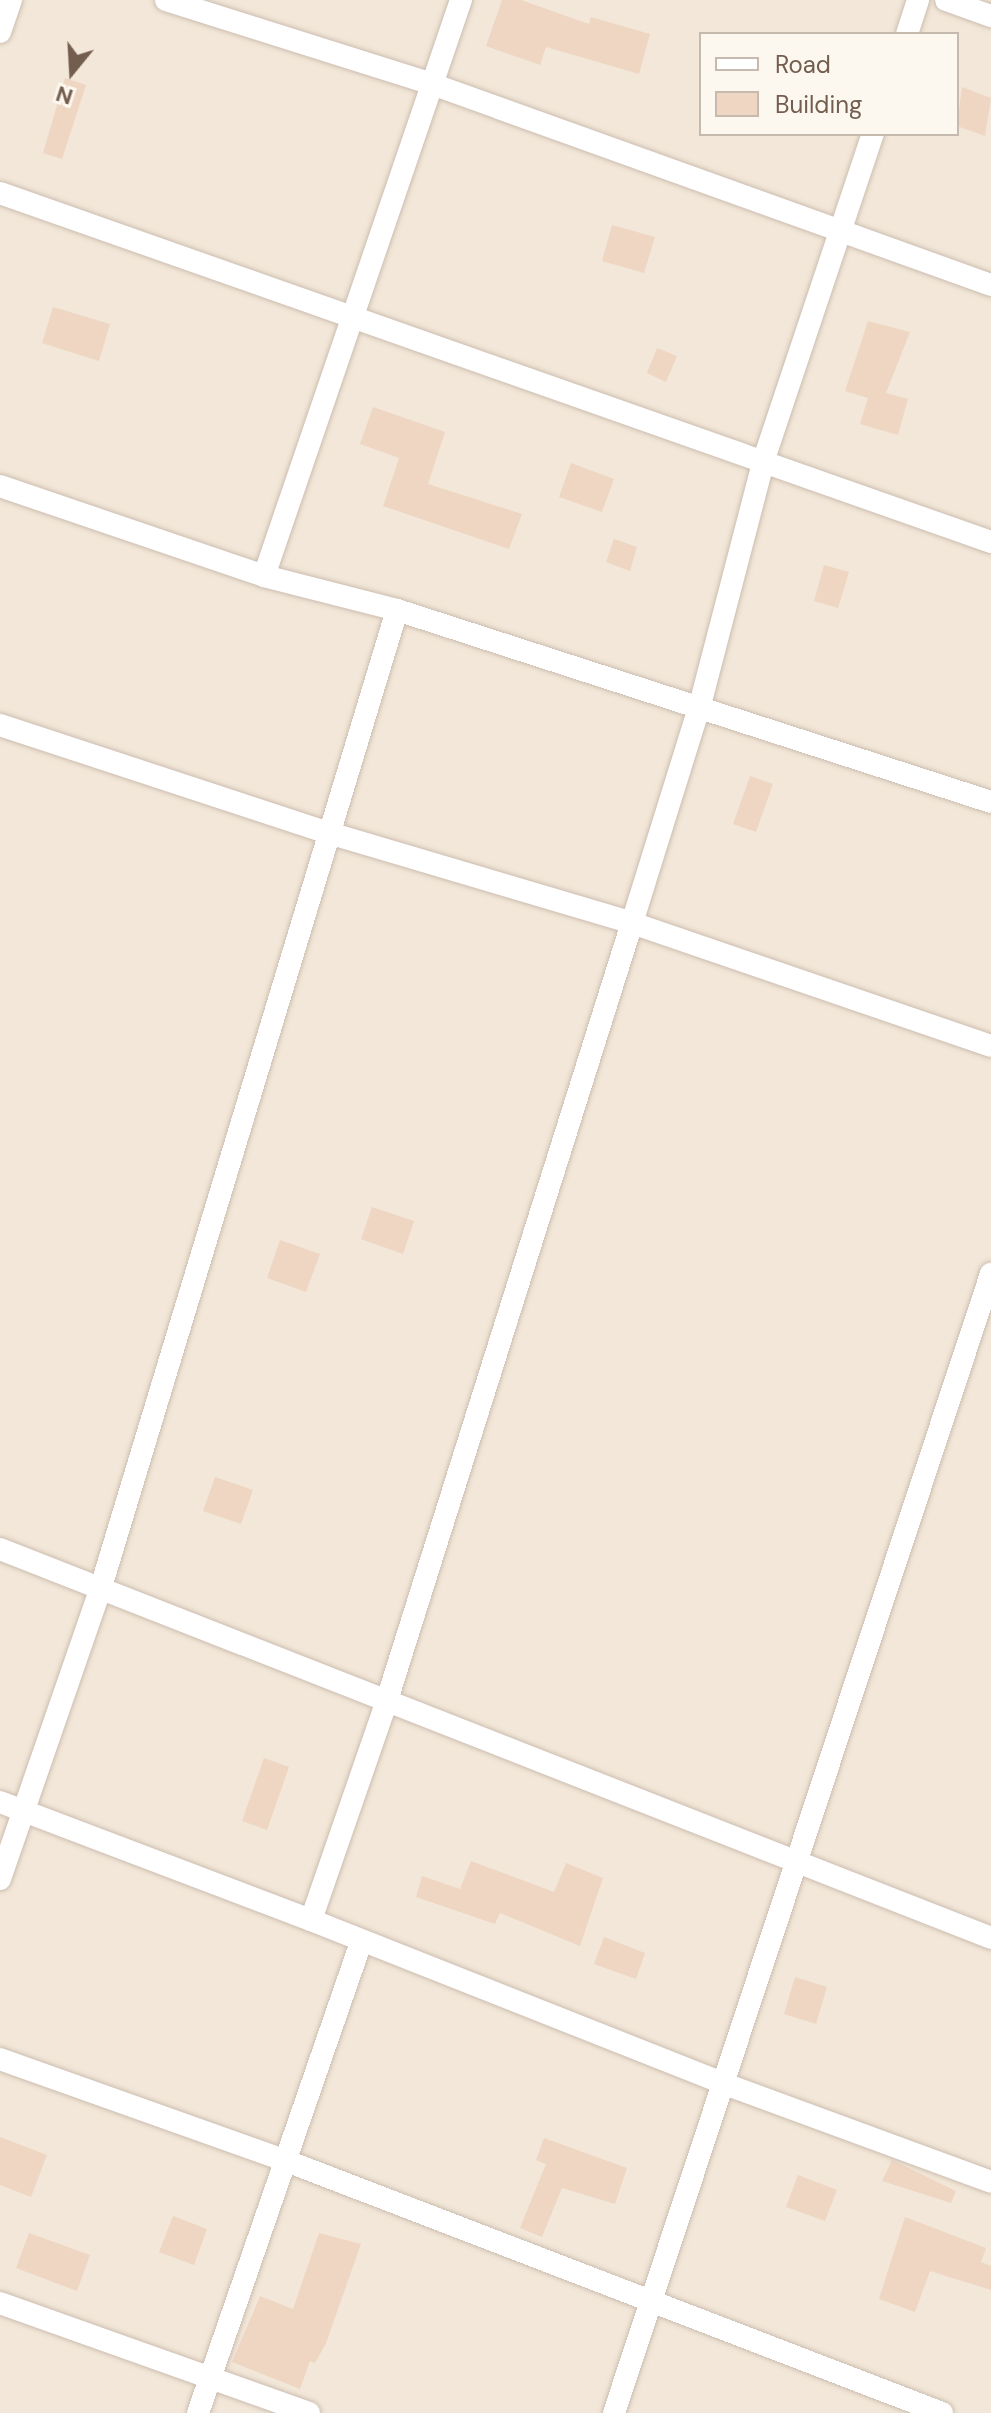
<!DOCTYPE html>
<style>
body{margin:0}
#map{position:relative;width:991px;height:2413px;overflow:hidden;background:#fbf5e9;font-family:"DM Sans",sans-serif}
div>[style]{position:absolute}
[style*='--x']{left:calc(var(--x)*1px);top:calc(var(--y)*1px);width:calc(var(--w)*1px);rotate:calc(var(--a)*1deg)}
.residential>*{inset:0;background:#f2e7d8}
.building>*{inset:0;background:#eed6c3}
.roads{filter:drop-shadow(0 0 2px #ccbdb0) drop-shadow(0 0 2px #ccbdb0)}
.street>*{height:22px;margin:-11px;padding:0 11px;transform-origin:11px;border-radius:11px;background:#fff}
span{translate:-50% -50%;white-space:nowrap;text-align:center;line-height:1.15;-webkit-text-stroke:7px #fdf8ef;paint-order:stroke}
.legend{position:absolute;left:699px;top:32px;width:260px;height:104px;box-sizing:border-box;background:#fdf8ef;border:2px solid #c6baaf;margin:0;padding:10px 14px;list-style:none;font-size:24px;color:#735d4f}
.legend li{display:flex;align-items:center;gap:16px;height:40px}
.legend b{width:40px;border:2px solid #c6baaf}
.north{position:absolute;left:32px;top:32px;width:80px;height:80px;-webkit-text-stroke:6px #fdf8ef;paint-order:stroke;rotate:198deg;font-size:22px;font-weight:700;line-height:32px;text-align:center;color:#735d4f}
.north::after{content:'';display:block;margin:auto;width:28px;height:36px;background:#735d4f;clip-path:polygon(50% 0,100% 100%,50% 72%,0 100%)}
</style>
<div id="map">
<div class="residential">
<div style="clip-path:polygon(evenodd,0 0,991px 0,991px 2413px,0 2413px,0 0,701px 34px,957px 34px,957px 134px,701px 134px,701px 34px)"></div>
</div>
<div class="building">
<div style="clip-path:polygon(502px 0,521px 0,589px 24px,591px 17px,650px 34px,639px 74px,546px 47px,540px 65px,486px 46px)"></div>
<div style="clip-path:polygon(65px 78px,86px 85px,62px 159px,43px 153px)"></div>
<div style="clip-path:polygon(962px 87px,991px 98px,985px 136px,957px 126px)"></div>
<div style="clip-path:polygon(612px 225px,655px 237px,644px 273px,602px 261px)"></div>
<div style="clip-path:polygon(53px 307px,110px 324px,99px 361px,42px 343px)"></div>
<div style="clip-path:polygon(868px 321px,910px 332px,886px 393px,908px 399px,898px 435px,860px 424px,868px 398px,845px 391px)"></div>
<div style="clip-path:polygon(657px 348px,677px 356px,666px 382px,647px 373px)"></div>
<div style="clip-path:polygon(373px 407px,445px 432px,428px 484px,522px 514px,509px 549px,383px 506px,399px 458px,360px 444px)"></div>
<div style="clip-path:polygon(571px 463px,614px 479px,602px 512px,559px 497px)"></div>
<div style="clip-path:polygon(614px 539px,637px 547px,630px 571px,606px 562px)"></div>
<div style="clip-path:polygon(824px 565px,849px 572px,838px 608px,814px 601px)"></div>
<div style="clip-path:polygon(750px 776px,773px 784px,756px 832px,733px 824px)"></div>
<div style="clip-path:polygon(372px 1207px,414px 1221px,403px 1254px,361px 1239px)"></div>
<div style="clip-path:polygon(280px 1240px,320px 1254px,306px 1292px,267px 1278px)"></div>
<div style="clip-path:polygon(215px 1477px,253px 1490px,241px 1524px,203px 1511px)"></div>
<div style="clip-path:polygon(264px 1758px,289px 1767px,267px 1830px,242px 1821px)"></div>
<div style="clip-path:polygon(471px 1861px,554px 1892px,566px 1863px,603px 1878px,580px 1946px,500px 1913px,495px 1924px,416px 1897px,422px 1876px,460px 1889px)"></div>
<div style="clip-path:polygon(604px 1937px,645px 1953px,636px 1979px,594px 1964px)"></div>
<div style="clip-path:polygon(795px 1977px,827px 1987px,816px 2024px,784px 2014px)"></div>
<div style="clip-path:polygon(0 2137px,47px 2155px,31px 2197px,0 2185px)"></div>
<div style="clip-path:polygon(544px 2138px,627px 2168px,615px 2204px,562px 2188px,542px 2237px,520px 2228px,546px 2164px,536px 2160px)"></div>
<div style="clip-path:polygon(892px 2160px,956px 2191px,951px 2203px,882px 2181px)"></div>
<div style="clip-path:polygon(798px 2175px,837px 2190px,825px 2221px,786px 2207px)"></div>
<div style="clip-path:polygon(173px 2216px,207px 2229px,194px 2265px,159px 2252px)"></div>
<div style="clip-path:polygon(905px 2217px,986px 2248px,981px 2262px,991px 2266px,991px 2290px,930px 2271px,915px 2312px,879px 2299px)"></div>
<div style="clip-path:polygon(29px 2233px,90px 2255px,77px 2291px,16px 2268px)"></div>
<div style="clip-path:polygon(319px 2233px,361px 2244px,326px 2343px,315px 2363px,310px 2361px,300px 2389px,232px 2362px,260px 2296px,293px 2309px)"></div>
</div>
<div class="roads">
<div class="street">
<div style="--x:166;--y:0;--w:279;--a:17.5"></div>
<div style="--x:432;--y:84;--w:594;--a:19.78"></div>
<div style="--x:946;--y:0;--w:48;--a:19.6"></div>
<div style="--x:0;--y:32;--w:34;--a:-71"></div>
<div style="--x:907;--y:34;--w:36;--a:-72"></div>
<div style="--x:0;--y:193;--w:1051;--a:19.4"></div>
<div style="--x:0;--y:486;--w:279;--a:18.8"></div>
<div style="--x:264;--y:576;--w:137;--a:14.3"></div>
<div style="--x:397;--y:610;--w:624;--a:17.91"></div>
<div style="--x:264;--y:576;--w:609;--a:-71.12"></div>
<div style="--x:0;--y:725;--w:346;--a:18.2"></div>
<div style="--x:329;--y:833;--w:316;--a:16.5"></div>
<div style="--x:632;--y:923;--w:379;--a:18.9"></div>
<div style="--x:0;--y:1549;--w:1065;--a:21.43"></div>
<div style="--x:0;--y:1802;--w:333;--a:20.8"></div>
<div style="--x:311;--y:1920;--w:233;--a:-70.9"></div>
<div style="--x:387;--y:1700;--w:815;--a:-72.5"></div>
<div style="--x:632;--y:923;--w:228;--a:-72.7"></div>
<div style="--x:700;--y:705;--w:254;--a:-75.4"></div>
<div style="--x:764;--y:459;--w:343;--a:-71.5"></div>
<div style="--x:0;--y:1879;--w:309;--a:-70.9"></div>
<div style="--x:101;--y:1587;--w:1021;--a:-73.14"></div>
<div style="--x:311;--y:1920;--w:445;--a:21.6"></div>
<div style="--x:725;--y:2084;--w:283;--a:20.2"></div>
<div style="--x:0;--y:2059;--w:301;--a:19.6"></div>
<div style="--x:284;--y:2160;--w:705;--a:21.03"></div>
<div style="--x:0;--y:2303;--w:328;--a:19.6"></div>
<div style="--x:198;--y:2413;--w:497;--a:-70.9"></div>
<div style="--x:614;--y:2413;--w:1200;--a:-71.69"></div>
</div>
</div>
<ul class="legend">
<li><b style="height:10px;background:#fff"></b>Road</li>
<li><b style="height:22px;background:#eed6c3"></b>Building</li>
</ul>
<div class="north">N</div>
</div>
